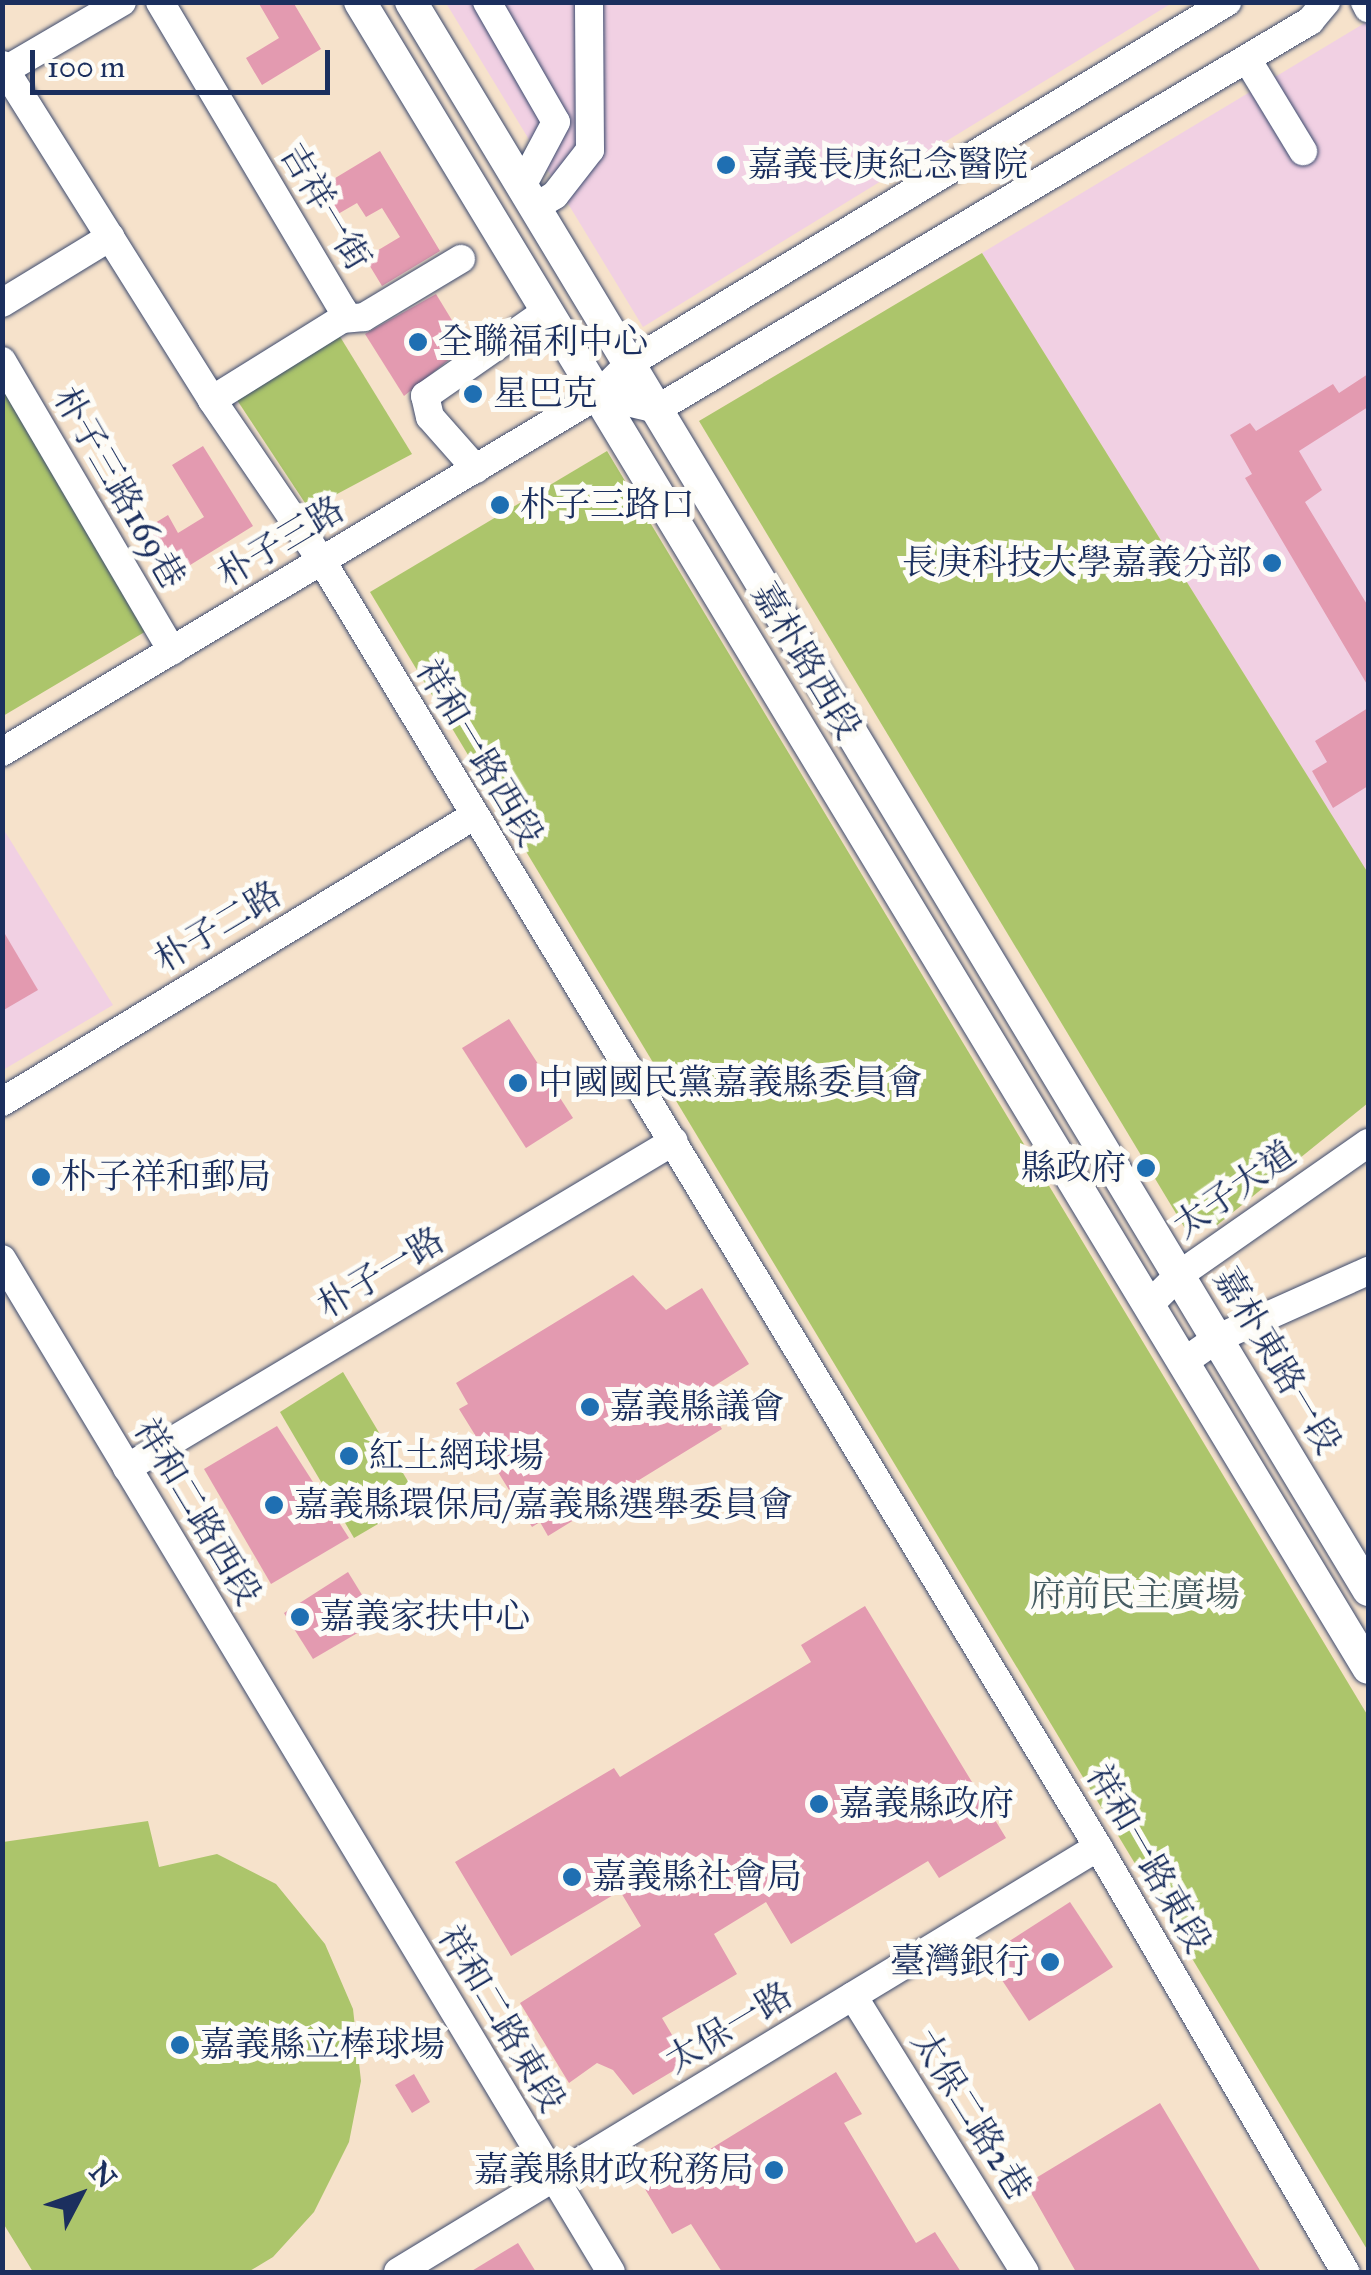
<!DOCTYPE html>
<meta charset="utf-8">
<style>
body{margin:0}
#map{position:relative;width:1371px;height:2275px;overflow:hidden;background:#f6e2cb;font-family:"IM FELL Great Primer","Noto Serif TC",serif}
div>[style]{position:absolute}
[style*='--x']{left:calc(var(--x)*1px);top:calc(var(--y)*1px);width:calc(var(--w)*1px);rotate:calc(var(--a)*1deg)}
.built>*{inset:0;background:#f1d0e3}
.green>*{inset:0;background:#acc56b}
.building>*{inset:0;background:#e39ab0}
.roads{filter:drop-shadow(0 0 2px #3c4a6e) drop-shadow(0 0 2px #3c4a6e)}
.minor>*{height:28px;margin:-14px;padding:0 14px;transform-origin:14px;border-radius:14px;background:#fff}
.major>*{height:32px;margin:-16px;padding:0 16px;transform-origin:16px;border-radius:16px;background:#fff}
.dots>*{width:28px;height:28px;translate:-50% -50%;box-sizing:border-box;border:5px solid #fdfcf7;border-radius:50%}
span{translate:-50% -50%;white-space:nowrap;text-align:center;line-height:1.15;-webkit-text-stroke:10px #fdfcf7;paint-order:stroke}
.poi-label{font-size:35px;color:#1b2f5e}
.left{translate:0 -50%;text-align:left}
.right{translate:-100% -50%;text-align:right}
.street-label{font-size:35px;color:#1b2f5e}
.park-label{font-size:35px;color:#465c62}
.frame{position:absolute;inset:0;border:5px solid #1b2f5e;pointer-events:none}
.north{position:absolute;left:30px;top:2145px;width:100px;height:100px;-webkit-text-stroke:8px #fdfcf7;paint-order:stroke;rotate:49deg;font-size:28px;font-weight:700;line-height:40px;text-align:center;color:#1b2f5e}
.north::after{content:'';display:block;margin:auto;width:35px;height:45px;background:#1b2f5e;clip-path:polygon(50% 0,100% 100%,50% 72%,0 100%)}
.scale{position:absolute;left:30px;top:50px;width:300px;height:45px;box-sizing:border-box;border:5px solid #1b2f5e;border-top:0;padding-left:12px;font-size:30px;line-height:35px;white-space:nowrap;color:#1b2f5e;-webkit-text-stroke:8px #fdfcf7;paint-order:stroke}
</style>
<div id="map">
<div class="built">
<div style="clip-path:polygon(446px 3px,1172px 3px,643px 327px)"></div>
<div style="clip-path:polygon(1368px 21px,1368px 873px,982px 253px)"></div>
<div style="clip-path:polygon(2px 827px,113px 1005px,3px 1070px,2px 1070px)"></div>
</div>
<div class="green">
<div style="clip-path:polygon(982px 253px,1368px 873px,1368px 1103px,1216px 1226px,1186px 1230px,699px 421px)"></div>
<div style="clip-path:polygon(339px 335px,412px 454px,309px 509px,237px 400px)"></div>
<div style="clip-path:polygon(2px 384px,148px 630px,3px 716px,2px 716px)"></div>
<div style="clip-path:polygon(607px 451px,1368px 1716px,1368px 2251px,370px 592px)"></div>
<div style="clip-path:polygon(343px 1372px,419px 1500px,354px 1538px,280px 1412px)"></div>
<div style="clip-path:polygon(148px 1821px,159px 1867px,217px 1854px,276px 1884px,325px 1944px,353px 2009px,361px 2081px,349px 2142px,314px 2212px,273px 2257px,248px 2272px,33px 2272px,3px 2223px,3px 1842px)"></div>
</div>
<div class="building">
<div style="clip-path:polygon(258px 2px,293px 2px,321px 49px,262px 85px,246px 58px,279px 38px)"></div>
<div style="clip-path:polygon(380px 151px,440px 251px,382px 286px,365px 258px,400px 237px,382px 208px,366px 217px,357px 203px,338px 214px,322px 186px)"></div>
<div style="clip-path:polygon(436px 294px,467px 345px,404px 396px,365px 334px)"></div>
<div style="clip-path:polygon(1368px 374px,1368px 407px,1299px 451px,1322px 490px,1305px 502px,1368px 606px,1368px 686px,1245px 478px,1252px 474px,1230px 435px,1250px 423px,1256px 431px,1333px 384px,1339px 393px)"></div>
<div style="clip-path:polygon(203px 446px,253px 526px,166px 580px,137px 534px,168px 515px,178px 533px,204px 517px,172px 465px)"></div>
<div style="clip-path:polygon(1368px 708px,1368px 786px,1333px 808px,1312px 771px,1327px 762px,1315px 741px)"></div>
<div style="clip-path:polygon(2px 929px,38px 990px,2px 1011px)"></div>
<div style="clip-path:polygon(509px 1019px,573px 1118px,526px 1148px,462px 1048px)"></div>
<div style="clip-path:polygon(633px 1275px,666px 1310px,702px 1288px,749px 1364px,711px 1388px,721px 1404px,710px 1410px,722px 1429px,548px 1536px,540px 1522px,532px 1527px,459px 1409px,468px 1404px,456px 1383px)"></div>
<div style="clip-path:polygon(277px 1426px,349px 1538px,271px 1584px,204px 1469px)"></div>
<div style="clip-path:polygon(348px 1572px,378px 1621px,313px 1659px,284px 1613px)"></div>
<div style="clip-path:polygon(865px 1606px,1006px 1838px,939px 1878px,928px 1861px,791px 1944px,766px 1902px,714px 1934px,737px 1974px,662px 2018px,688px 2062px,633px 2095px,613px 2070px,597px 2063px,569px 2083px,520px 2003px,641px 1926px,620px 1891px,511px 1956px,455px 1862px,614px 1768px,620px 1777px,811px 1662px,801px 1645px)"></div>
<div style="clip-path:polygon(1070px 1902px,1113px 1967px,1029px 2021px,986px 1956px)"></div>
<div style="clip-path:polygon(836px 2072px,862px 2114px,844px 2123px,916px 2243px,935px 2232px,961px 2272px,722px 2272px,691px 2224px,672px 2234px,645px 2189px)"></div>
<div style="clip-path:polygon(414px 2074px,430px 2102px,412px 2113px,395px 2085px)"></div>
<div style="clip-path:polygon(1160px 2103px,1229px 2219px,1261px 2272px,1076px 2272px,1026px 2184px)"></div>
<div style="clip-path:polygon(518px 2243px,536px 2272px,470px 2272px)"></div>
</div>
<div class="roads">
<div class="minor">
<div style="--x:160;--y:2;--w:358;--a:59.3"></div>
<div style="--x:343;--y:310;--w:9;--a:96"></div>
<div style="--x:487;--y:2;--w:138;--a:60.1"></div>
<div style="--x:556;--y:122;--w:72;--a:118"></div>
<div style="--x:1365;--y:2;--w:7;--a:63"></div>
<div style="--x:1247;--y:59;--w:108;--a:58.7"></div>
<div style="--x:2;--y:65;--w:395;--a:57.9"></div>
<div style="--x:212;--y:400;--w:195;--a:55.7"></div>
<div style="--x:322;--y:561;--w:1502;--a:58.89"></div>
<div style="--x:1098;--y:1847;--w:492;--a:59.8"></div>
<div style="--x:2;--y:72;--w:139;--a:-30.3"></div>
<div style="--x:535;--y:207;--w:23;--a:-31"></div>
<div style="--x:555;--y:195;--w:57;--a:-52.1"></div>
<div style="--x:590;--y:150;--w:148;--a:-90.4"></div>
<div style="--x:2;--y:303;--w:127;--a:-31.4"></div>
<div style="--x:2;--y:361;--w:336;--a:59.6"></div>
<div style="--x:598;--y:395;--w:61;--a:13.3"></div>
<div style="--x:657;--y:409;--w:760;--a:-30.72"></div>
<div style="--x:1310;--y:21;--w:25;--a:-50"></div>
<div style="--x:212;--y:400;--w:153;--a:-31.9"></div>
<div style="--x:342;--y:319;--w:22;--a:-5"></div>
<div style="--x:364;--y:317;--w:113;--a:-30.9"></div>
<div style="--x:476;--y:469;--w:69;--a:-131.5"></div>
<div style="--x:430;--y:417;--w:22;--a:-103"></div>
<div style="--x:425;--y:396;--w:149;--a:-34.9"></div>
<div style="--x:2;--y:752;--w:695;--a:-30.92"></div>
<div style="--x:598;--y:395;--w:45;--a:-45"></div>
<div style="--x:630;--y:363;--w:698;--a:-31.16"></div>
<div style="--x:2;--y:1102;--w:550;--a:-31.23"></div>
<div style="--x:2;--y:1259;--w:1182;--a:58.99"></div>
<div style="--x:1150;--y:1304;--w:41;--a:-45"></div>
<div style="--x:1179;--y:1275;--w:231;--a:-34.9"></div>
<div style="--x:1185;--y:1361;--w:38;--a:-35"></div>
<div style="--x:1216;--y:1339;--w:167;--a:-24.1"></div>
<div style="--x:127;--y:1468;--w:637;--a:-30.87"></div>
<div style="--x:853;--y:1996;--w:325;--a:58.1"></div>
<div style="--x:398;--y:2272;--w:819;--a:-31.26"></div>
</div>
<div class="major">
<div style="--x:360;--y:2;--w:1947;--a:58.82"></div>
<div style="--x:411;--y:2;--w:1854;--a:58.92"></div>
</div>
</div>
<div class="dots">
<div style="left:726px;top:165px;background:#1f6fb2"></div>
<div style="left:418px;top:342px;background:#1f6fb2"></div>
<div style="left:473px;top:394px;background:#1f6fb2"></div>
<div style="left:500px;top:505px;background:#1f6fb2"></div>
<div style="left:1272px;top:563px;background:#1f6fb2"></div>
<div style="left:518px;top:1083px;background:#1f6fb2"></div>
<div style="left:1146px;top:1168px;background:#1f6fb2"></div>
<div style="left:41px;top:1177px;background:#1f6fb2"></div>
<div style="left:590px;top:1407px;background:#1f6fb2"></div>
<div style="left:349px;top:1456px;background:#1f6fb2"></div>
<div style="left:274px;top:1505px;background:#1f6fb2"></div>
<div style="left:300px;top:1617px;background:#1f6fb2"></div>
<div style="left:819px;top:1804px;background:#1f6fb2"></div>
<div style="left:572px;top:1877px;background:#1f6fb2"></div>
<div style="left:1050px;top:1962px;background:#1f6fb2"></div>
<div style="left:180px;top:2045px;background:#1f6fb2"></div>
<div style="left:774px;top:2170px;background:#1f6fb2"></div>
</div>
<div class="poi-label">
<span class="left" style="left:748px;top:165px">嘉義長庚紀念醫院</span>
<span class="left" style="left:438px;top:342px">全聯福利中心</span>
<span class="left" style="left:493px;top:394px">星巴克</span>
<span class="left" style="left:520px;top:505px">朴子三路口</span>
<span class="right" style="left:1252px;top:563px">長庚科技大學嘉義分部</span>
<span class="left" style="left:538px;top:1083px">中國國民黨嘉義縣委員會</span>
<span class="right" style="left:1126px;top:1168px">縣政府</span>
<span class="left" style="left:61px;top:1177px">朴子祥和郵局</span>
<span class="left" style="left:610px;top:1407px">嘉義縣議會</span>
<span class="left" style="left:369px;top:1456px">紅土網球場</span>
<span class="left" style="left:294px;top:1505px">嘉義縣環保局/嘉義縣選舉委員會</span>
<span class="left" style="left:320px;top:1617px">嘉義家扶中心</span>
<span class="left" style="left:839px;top:1804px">嘉義縣政府</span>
<span class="left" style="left:592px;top:1877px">嘉義縣社會局</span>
<span class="right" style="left:1030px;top:1962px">臺灣銀行</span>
<span class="left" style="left:200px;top:2045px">嘉義縣立棒球場</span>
<span class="right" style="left:754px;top:2170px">嘉義縣財政稅務局</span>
</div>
<div class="street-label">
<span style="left:325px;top:207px;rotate:59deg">吉祥一街</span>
<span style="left:119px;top:488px;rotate:60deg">朴子三路169巷</span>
<span style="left:281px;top:542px;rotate:-31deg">朴子三路</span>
<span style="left:806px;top:661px;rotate:59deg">嘉朴路西段</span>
<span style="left:479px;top:753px;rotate:59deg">祥和一路西段</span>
<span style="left:218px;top:927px;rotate:-31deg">朴子二路</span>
<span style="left:1235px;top:1190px;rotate:-35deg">太子大道</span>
<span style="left:381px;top:1273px;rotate:-31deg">朴子一路</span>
<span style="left:1277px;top:1361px;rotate:59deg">嘉朴東路一段</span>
<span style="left:197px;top:1512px;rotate:59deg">祥和二路西段</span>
<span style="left:1148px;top:1859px;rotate:60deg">祥和一路東段</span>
<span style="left:501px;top:2019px;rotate:59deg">祥和二路東段</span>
<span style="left:729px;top:2028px;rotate:-31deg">太保一路</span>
<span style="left:971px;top:2115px;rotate:58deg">太保二路2巷</span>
</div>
<div class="park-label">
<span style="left:1135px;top:1595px">府前民主廣場</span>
</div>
<div class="frame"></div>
<div class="north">N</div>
<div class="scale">100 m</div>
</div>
